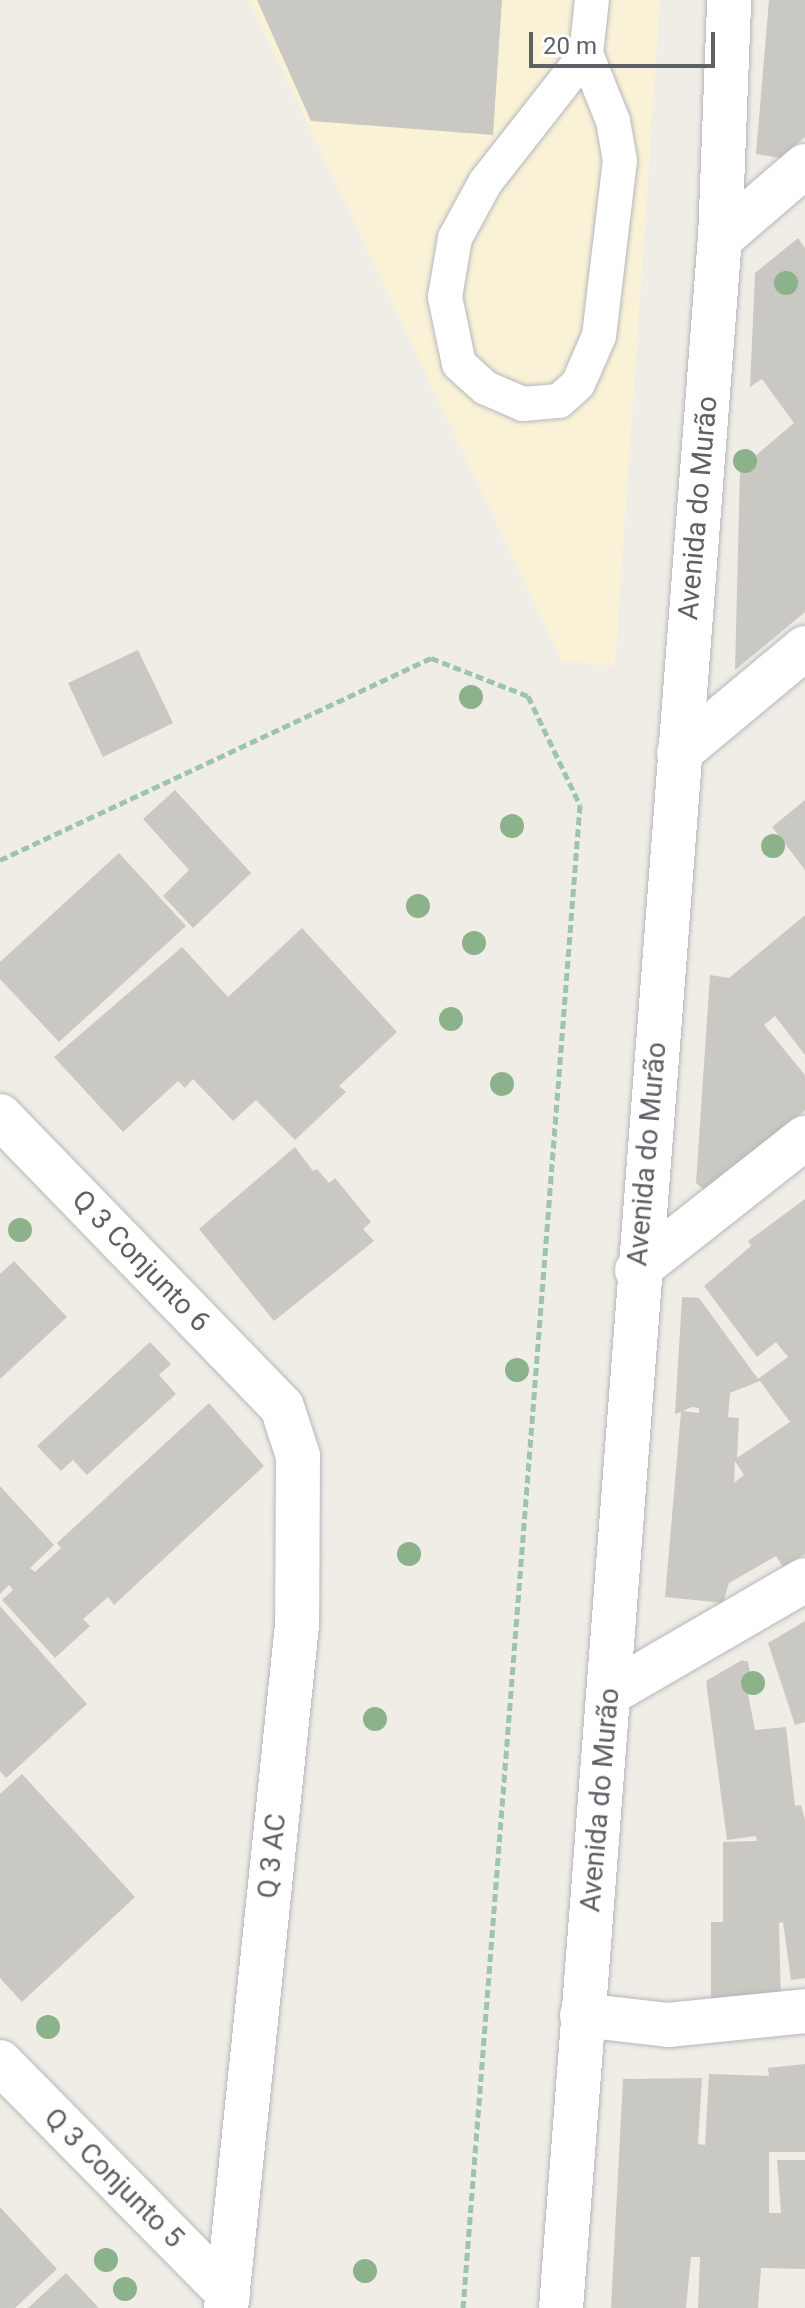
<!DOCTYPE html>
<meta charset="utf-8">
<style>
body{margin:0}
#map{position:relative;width:805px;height:2308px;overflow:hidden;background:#efede6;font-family:Roboto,sans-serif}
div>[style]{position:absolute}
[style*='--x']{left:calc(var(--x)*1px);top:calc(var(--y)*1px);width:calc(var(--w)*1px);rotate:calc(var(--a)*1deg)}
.sand>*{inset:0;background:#f9f2d7}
.building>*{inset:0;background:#cac8c2}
.path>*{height:5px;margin-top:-2.5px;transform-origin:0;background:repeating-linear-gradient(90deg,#9dc5aa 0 8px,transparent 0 12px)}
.roads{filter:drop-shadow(0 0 2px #b6b7bc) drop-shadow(0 0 2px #b6b7bc)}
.service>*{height:34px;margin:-17px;padding:0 17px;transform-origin:17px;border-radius:17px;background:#fff}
.minor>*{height:44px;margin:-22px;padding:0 22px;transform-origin:22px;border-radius:22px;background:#fff}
.tertiary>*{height:44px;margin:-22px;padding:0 22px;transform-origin:22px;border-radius:22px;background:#fff}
.trees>*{width:24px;height:24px;margin:-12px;border-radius:50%;background:#8bb28a}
span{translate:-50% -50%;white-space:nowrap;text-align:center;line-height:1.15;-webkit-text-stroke:7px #fff;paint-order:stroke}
.street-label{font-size:28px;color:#5d6065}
.scale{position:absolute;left:529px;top:32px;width:186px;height:36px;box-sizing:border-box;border:4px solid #5d6065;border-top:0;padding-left:10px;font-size:24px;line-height:28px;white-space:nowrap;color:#5d6065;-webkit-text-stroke:6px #fff;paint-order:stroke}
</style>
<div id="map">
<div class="sand">
<div style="clip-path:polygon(249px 0,660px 0,615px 666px,562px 661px)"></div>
</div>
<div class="building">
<div style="clip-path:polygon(257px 0,502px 0,493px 135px,311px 121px)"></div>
<div style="clip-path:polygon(769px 0,805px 0,805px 137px,780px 158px,756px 154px)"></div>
<div style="clip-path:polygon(798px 238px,805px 248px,805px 612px,735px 670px,740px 469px,794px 423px,762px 379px,750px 387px,755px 273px)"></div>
<div style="clip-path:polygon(138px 650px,173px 723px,103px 757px,68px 683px)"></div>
<div style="clip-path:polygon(175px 790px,251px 873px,193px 928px,163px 896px,189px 870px,143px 819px)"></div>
<div style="clip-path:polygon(805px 800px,805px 870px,772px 827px)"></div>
<div style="clip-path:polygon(119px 853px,186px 926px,59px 1042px,0 979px,0 962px)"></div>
<div style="clip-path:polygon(805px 915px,805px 1055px,775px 1016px,764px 1025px,805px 1075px,805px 1110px,705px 1190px,696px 1183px,710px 975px,729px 978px)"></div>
<div style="clip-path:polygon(302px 928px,397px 1032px,339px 1086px,346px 1092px,295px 1140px,256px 1100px,233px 1121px,193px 1079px,185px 1088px,178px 1081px,123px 1132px,54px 1057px,182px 947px,228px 997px)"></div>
<div style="clip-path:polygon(295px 1147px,313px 1171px,317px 1169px,329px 1183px,335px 1178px,371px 1222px,363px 1229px,374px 1241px,274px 1321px,199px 1229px)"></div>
<div style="clip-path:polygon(evenodd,805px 1199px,805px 1554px,784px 1568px,776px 1556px,729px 1583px,723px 1603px,665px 1597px,681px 1412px,675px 1414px,682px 1297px,699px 1298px,758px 1379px,788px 1357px,776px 1342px,757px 1357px,704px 1286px,751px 1246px,748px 1241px,805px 1199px,760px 1381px,790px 1422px,737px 1458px,739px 1418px,728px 1417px,730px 1393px,760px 1381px,805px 1199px,692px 1407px,699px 1408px,699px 1413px,683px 1411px,692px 1407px,805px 1199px,735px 1461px,744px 1475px,734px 1483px,735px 1461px)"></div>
<div style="clip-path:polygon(14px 1261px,67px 1317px,0 1379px,0 1274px)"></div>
<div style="clip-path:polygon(150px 1342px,171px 1364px,159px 1375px,176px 1394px,87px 1475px,73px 1460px,61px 1471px,37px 1446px)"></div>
<div style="clip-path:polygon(209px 1403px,264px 1466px,114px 1605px,108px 1597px,83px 1619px,90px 1626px,55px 1658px,2px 1600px,13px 1590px,9px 1585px,0 1594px,0 1486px,54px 1545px,30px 1568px,35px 1572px,61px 1548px,57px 1543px)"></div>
<div style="clip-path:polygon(0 1606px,87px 1704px,6px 1778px,0 1771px)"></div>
<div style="clip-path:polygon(805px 1621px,805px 1722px,795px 1725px,768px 1643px)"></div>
<div style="clip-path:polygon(742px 1660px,748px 1662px,752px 1683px,746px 1684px,755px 1730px,786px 1727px,795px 1806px,801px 1805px,805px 1820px,805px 1978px,791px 1980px,783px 1922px,779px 1923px,781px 2000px,711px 2002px,711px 1922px,723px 1922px,723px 1842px,757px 1841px,756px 1836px,727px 1840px,706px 1681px)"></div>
<div style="clip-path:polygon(22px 1774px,135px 1897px,22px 2002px,0 1978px,0 1794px)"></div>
<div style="clip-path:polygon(805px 2064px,805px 2152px,769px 2152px,769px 2213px,781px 2213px,777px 2160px,805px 2160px,805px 2269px,761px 2268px,758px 2308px,698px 2308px,700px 2257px,691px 2257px,686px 2308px,611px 2308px,623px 2079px,702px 2078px,698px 2144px,705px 2145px,709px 2074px,769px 2076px,768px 2068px)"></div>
<div style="clip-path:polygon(0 2207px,57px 2269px,15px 2308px,0 2308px)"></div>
<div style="clip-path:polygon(66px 2273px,99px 2308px,28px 2308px)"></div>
</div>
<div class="path">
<div style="--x:0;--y:860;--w:476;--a:-25.1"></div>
<div style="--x:431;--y:658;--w:104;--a:21.4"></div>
<div style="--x:528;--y:696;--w:121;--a:64.5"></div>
<div style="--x:580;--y:805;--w:1508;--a:94.45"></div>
</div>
<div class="roads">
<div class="service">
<div style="--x:586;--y:54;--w:164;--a:128.1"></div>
<div style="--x:485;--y:183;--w:63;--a:118.6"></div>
<div style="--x:455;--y:238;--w:60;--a:99.6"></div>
<div style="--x:445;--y:297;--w:68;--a:78.2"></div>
<div style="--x:459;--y:364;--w:36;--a:42"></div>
<div style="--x:486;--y:388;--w:40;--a:23.4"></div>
<div style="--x:523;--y:404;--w:36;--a:-5"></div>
<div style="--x:559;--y:401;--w:25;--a:-42"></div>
<div style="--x:578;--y:384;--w:52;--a:-66.4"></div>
<div style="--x:599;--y:336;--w:176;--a:-83.2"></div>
<div style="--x:620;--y:161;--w:41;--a:-99.9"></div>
<div style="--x:613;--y:121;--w:72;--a:-111.9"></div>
<div style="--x:586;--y:54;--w:54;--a:-83.7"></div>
</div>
<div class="minor">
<div style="--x:720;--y:239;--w:112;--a:-40.7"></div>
<div style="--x:679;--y:753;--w:164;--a:-39.8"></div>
<div style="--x:0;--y:1116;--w:405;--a:45.9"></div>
<div style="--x:282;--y:1407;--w:52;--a:71.9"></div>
<div style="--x:298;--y:1456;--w:169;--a:90.3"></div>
<div style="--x:297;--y:1625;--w:687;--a:95.93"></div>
<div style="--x:637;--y:1270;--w:214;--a:-38.2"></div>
<div style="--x:610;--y:1693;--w:225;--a:-30.1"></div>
<div style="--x:582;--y:2015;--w:87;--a:6.6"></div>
<div style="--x:668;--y:2025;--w:138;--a:-5.8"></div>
<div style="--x:0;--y:2062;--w:325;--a:45.4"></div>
</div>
<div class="tertiary">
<div style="--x:561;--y:2308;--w:2075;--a:-85.61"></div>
<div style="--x:720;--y:239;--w:239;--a:-87.8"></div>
</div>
</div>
<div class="trees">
<div style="left:786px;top:283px"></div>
<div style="left:745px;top:461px"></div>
<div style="left:471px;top:697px"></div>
<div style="left:512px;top:826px"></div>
<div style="left:773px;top:846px"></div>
<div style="left:418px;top:906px"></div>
<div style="left:474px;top:943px"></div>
<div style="left:451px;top:1019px"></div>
<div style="left:502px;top:1084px"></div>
<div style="left:20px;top:1230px"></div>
<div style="left:517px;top:1370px"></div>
<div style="left:409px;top:1554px"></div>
<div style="left:753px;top:1683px"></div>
<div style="left:375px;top:1719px"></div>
<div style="left:48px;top:2027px"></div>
<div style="left:106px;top:2260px"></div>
<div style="left:365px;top:2271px"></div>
<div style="left:125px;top:2289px"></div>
</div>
<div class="street-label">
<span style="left:698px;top:508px;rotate:-85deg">Avenida do Murão</span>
<span style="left:647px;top:1154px;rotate:-85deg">Avenida do Murão</span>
<span style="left:141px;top:1261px;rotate:46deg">Q 3 Conjunto 6</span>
<span style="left:600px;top:1800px;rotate:-85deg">Avenida do Murão</span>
<span style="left:272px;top:1856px;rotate:-84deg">Q 3 AC</span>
<span style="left:114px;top:2178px;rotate:45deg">Q 3 Conjunto 5</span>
</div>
<div class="scale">20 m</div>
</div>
